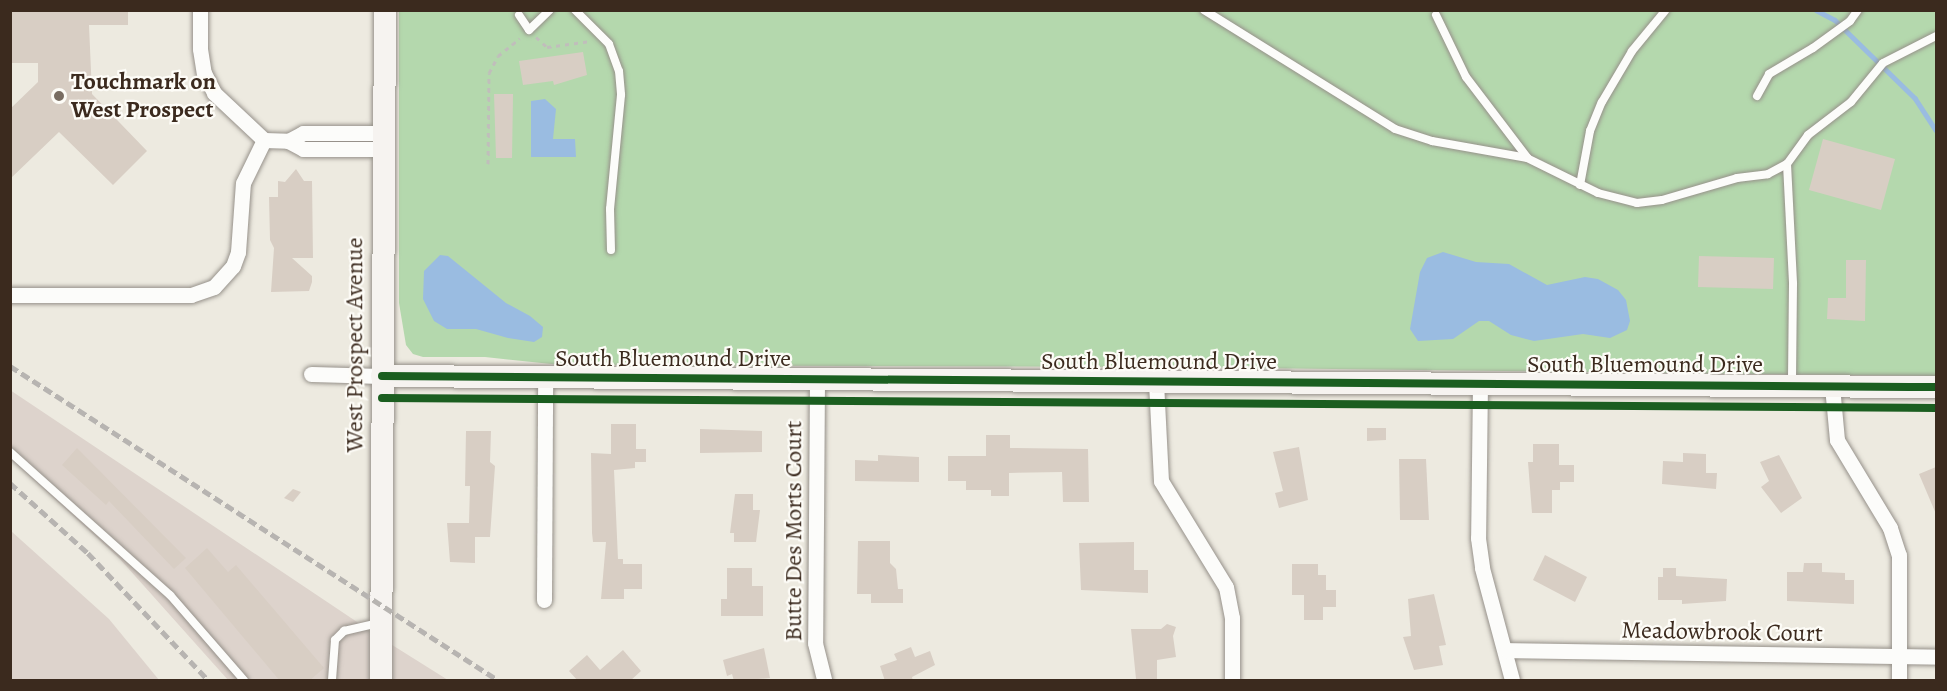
<!DOCTYPE html>
<style>
body{margin:0}
#map{position:relative;width:1947px;height:691px;overflow:hidden;background:#edeae0;font-family:Alegreya,serif}
div>[style]{position:absolute}
[style*='--x']{left:calc(var(--x)*1px);top:calc(var(--y)*1px);width:calc(var(--w)*1px);rotate:calc(var(--a)*1deg)}
.industrial>*{inset:0;background:#ddd3cc}
.green>*{inset:0;background:#b4d8ad}
.water>*{inset:0;background:#9abce1}
.stream>*{height:4.5px;margin:-2.25px;padding:0 2.25px;transform-origin:2.25px;border-radius:2.25px;background:#9abce1}
.building>*{inset:0;background:#d8cec4}
.path>*{height:3px;margin-top:-1.5px;transform-origin:0;background:repeating-linear-gradient(90deg,#c0bebb 0 4.5px,transparent 0 9px)}
.roads{filter:drop-shadow(0 0 2px #96918a) drop-shadow(0 0 2px #96918a)}
.lane>*{height:8px;margin:-4px;padding:0 4px;transform-origin:4px;border-radius:4px;background:#fcfcfa}
.street>*{height:15px;margin:-7.5px;padding:0 7.5px;transform-origin:7.5px;border-radius:7.5px;background:#fcfcfa}
.secondary>*{height:22px;margin:-11px;padding:0 11px;transform-origin:11px;border-radius:11px;background:#f6f3f0}
.rail>*{height:4.5px;margin-top:-2.25px;transform-origin:0;background:repeating-linear-gradient(90deg,#b7b4b1 0 9px,transparent 0 13.5px)}
.cycleway>*{height:8px;margin:-4px;padding:0 4px;transform-origin:4px;border-radius:4px;background:#1b5e20}
.dots>*{width:16px;height:16px;translate:-50% -50%;box-sizing:border-box;border:3px solid #fdfcf7;border-radius:50%}
span{translate:-50% -50%;white-space:nowrap;text-align:center;line-height:1.15;-webkit-text-stroke:4.5px #fdfcf7;paint-order:stroke}
.poi-label{font-size:24px;color:#3b2a1e;font-weight:700}
.left{translate:0 -50%;text-align:left}
.street-label{font-size:24px;color:#3b2a1e}
.frame{position:absolute;inset:0;border:12px solid #3b2a1e;pointer-events:none}
</style>
<div id="map">
<div class="industrial">
<div style="clip-path:polygon(10px 390px,381px 638px,448px 680px,228px 680px,119px 558px,11px 459px)"></div>
<div style="clip-path:polygon(11px 531px,109px 619px,159px 680px,11px 680px)"></div>
</div>
<div class="green">
<div style="clip-path:polygon(399px 11px,1936px 11px,1936px 376px,1169px 367px,561px 365px,485px 357px,423px 357px,413px 354px,406px 345px,399px 303px)"></div>
</div>
<div class="water">
<div style="clip-path:polygon(545px 99px,556px 109px,553px 139px,575px 139px,576px 157px,531px 157px,531px 101px)"></div>
<div style="clip-path:polygon(1443px 252px,1476px 262px,1509px 264px,1547px 285px,1585px 277px,1598px 279px,1618px 290px,1626px 300px,1630px 321px,1627px 330px,1610px 338px,1583px 334px,1534px 341px,1511px 335px,1489px 321px,1479px 321px,1453px 339px,1418px 341px,1410px 329px,1420px 272px,1427px 258px)"></div>
<div style="clip-path:polygon(440px 255px,448px 256px,506px 303px,530px 316px,543px 327px,542px 337px,534px 342px,508px 338px,476px 329px,447px 329px,434px 321px,423px 299px,424px 271px)"></div>
</div>
<div class="stream">
<div style="--x:1816;--y:10;--w:21;--a:28"></div>
<div style="--x:1835;--y:20;--w:112;--a:44.3"></div>
<div style="--x:1915;--y:98;--w:38;--a:57"></div>
</div>
<div class="building">
<div style="clip-path:polygon(10px 10px,128px 10px,128px 25px,89px 25px,92px 94px,147px 151px,113px 185px,59px 132px,10px 179px,10px 109px,38px 82px,38px 63px,10px 63px)"></div>
<div style="clip-path:polygon(583px 52px,587px 75px,554px 85px,553px 81px,523px 85px,519px 61px)"></div>
<div style="clip-path:polygon(494px 94px,513px 94px,512px 158px,496px 158px)"></div>
<div style="clip-path:polygon(1823px 139px,1895px 159px,1881px 210px,1809px 190px)"></div>
<div style="clip-path:polygon(296px 169px,304px 181px,312px 181px,313px 258px,292px 258px,312px 276px,312px 282px,309px 291px,271px 292px,274px 248px,270px 240px,269px 197px,278px 197px,278px 181px,285px 182px)"></div>
<div style="clip-path:polygon(1699px 256px,1774px 258px,1773px 289px,1698px 287px)"></div>
<div style="clip-path:polygon(1846px 260px,1866px 260px,1865px 321px,1827px 319px,1828px 298px,1846px 298px)"></div>
<div style="clip-path:polygon(611px 424px,636px 424px,636px 449px,646px 449px,646px 462px,635px 462px,635px 468px,614px 470px,618px 559px,623px 559px,623px 564px,642px 564px,642px 589px,624px 589px,624px 599px,601px 599px,606px 542px,593px 542px,592px 533px,591px 453px,611px 454px)"></div>
<div style="clip-path:polygon(1367px 428px,1386px 428px,1386px 440px,1367px 441px)"></div>
<div style="clip-path:polygon(700px 429px,762px 431px,762px 452px,700px 453px)"></div>
<div style="clip-path:polygon(466px 431px,491px 431px,490px 462px,495px 466px,490px 537px,475px 537px,475px 563px,450px 562px,447px 523px,469px 523px,470px 486px,465px 486px)"></div>
<div style="clip-path:polygon(986px 435px,1010px 435px,1010px 448px,1088px 449px,1089px 502px,1063px 502px,1062px 472px,1009px 473px,1009px 496px,991px 496px,991px 490px,966px 490px,966px 481px,948px 481px,948px 456px,986px 456px)"></div>
<div style="clip-path:polygon(1533px 444px,1559px 444px,1559px 465px,1574px 465px,1574px 482px,1560px 482px,1560px 490px,1552px 490px,1552px 513px,1532px 513px,1528px 462px,1533px 462px)"></div>
<div style="clip-path:polygon(1299px 447px,1308px 500px,1279px 508px,1275px 493px,1283px 491px,1273px 452px)"></div>
<div style="clip-path:polygon(77px 448px,186px 558px,174px 569px,109px 501px,106px 505px,62px 465px)"></div>
<div style="clip-path:polygon(1683px 453px,1706px 454px,1706px 473px,1717px 473px,1716px 489px,1662px 484px,1663px 461px,1683px 462px)"></div>
<div style="clip-path:polygon(878px 455px,919px 457px,919px 482px,855px 481px,855px 460px,878px 461px)"></div>
<div style="clip-path:polygon(1779px 455px,1802px 498px,1781px 513px,1761px 487px,1769px 481px,1760px 462px)"></div>
<div style="clip-path:polygon(1399px 459px,1426px 459px,1429px 520px,1400px 520px)"></div>
<div style="clip-path:polygon(1936px 467px,1936px 514px,1919px 474px)"></div>
<div style="clip-path:polygon(293px 489px,301px 492px,293px 502px,284px 498px)"></div>
<div style="clip-path:polygon(735px 494px,753px 494px,753px 510px,760px 510px,756px 542px,734px 542px,734px 533px,730px 533px)"></div>
<div style="clip-path:polygon(858px 541px,890px 541px,890px 563px,896px 569px,898px 589px,903px 589px,903px 603px,871px 603px,871px 594px,857px 594px)"></div>
<div style="clip-path:polygon(1134px 542px,1134px 570px,1148px 570px,1148px 593px,1081px 590px,1079px 543px)"></div>
<div style="clip-path:polygon(207px 548px,228px 572px,236px 565px,324px 668px,309px 681px,280px 681px,185px 568px)"></div>
<div style="clip-path:polygon(1545px 555px,1587px 577px,1575px 602px,1533px 580px)"></div>
<div style="clip-path:polygon(1804px 563px,1822px 563px,1822px 572px,1845px 573px,1845px 580px,1854px 580px,1854px 604px,1787px 601px,1787px 572px,1803px 572px)"></div>
<div style="clip-path:polygon(1292px 564px,1318px 564px,1318px 575px,1326px 575px,1326px 590px,1336px 590px,1336px 607px,1323px 607px,1323px 620px,1304px 620px,1304px 595px,1292px 595px)"></div>
<div style="clip-path:polygon(727px 568px,752px 568px,752px 586px,763px 586px,763px 616px,721px 616px,721px 599px,727px 599px)"></div>
<div style="clip-path:polygon(1663px 568px,1676px 568px,1676px 576px,1727px 579px,1726px 601px,1682px 604px,1682px 600px,1658px 600px,1658px 577px,1663px 577px)"></div>
<div style="clip-path:polygon(1434px 594px,1446px 645px,1439px 646px,1443px 665px,1414px 670px,1403px 637px,1411px 636px,1408px 599px)"></div>
<div style="clip-path:polygon(1167px 624px,1176px 627px,1173px 636px,1176px 657px,1157px 660px,1157px 679px,1136px 679px,1131px 629px,1161px 629px)"></div>
<div style="clip-path:polygon(911px 647px,915px 657px,930px 651px,935px 665px,912px 677px,913px 681px,885px 681px,880px 666px,897px 660px,894px 654px)"></div>
<div style="clip-path:polygon(764px 648px,770px 678px,734px 681px,732px 674px,727px 676px,723px 660px)"></div>
<div style="clip-path:polygon(623px 650px,641px 671px,630px 681px,578px 681px,569px 671px,587px 655px,600px 670px)"></div>
</div>
<div class="path">
<div style="--x:536;--y:37;--w:15;--a:42"></div>
<div style="--x:547;--y:47;--w:44;--a:-7.8"></div>
<div style="--x:488;--y:164;--w:91;--a:-89.4"></div>
<div style="--x:489;--y:73;--w:19;--a:-62"></div>
<div style="--x:498;--y:56;--w:28;--a:-39"></div>
</div>
<div class="roads">
<div class="lane">
<div style="--x:575;--y:10;--w:48;--a:45"></div>
<div style="--x:609;--y:44;--w:29;--a:70"></div>
<div style="--x:619;--y:71;--w:24;--a:85"></div>
<div style="--x:621;--y:95;--w:115;--a:95.5"></div>
<div style="--x:610;--y:209;--w:41;--a:88.6"></div>
<div style="--x:1204;--y:10;--w:225;--a:31.9"></div>
<div style="--x:1395;--y:129;--w:39;--a:18"></div>
<div style="--x:1432;--y:141;--w:97;--a:10.1"></div>
<div style="--x:1527;--y:158;--w:79;--a:26.2"></div>
<div style="--x:1598;--y:193;--w:40;--a:14.4"></div>
<div style="--x:1637;--y:203;--w:25;--a:-7"></div>
<div style="--x:1662;--y:200;--w:78;--a:-16.3"></div>
<div style="--x:1737;--y:178;--w:31;--a:-7"></div>
<div style="--x:1768;--y:174;--w:21;--a:-28"></div>
<div style="--x:1787;--y:164;--w:36;--a:-54"></div>
<div style="--x:1808;--y:135;--w:54;--a:-37.5"></div>
<div style="--x:1851;--y:102;--w:50;--a:-50.6"></div>
<div style="--x:1883;--y:63;--w:59;--a:-27"></div>
<div style="--x:519;--y:15;--w:18;--a:56"></div>
<div style="--x:529;--y:30;--w:29;--a:-44"></div>
<div style="--x:1436;--y:15;--w:69;--a:64.2"></div>
<div style="--x:1466;--y:77;--w:101;--a:52.7"></div>
<div style="--x:1757;--y:96;--w:25;--a:-61"></div>
<div style="--x:1769;--y:74;--w:51;--a:-30.6"></div>
<div style="--x:1813;--y:48;--w:46;--a:-36.1"></div>
<div style="--x:1850;--y:21;--w:14;--a:-54"></div>
<div style="--x:1787;--y:164;--w:120;--a:87.1"></div>
<div style="--x:1793;--y:284;--w:100;--a:90.6"></div>
<div style="--x:1580;--y:185;--w:55;--a:-79.5"></div>
<div style="--x:1590;--y:131;--w:31;--a:-68"></div>
<div style="--x:1602;--y:102;--w:59;--a:-59.5"></div>
<div style="--x:1632;--y:51;--w:52;--a:-50.5"></div>
<div style="--x:10;--y:452;--w:215;--a:41.8"></div>
<div style="--x:170;--y:595;--w:113;--a:49"></div>
<div style="--x:332;--y:680;--w:40;--a:-85.7"></div>
<div style="--x:335;--y:640;--w:13;--a:-45"></div>
<div style="--x:344;--y:631;--w:36;--a:-13"></div>
</div>
<div class="street">
<div style="--x:200;--y:10;--w:39;--a:90"></div>
<div style="--x:200;--y:49;--w:24;--a:81"></div>
<div style="--x:204;--y:73;--w:22;--a:63"></div>
<div style="--x:214;--y:93;--w:69;--a:43.2"></div>
<div style="--x:264;--y:140;--w:24;--a:2"></div>
<div style="--x:288;--y:141;--w:17;--a:28"></div>
<div style="--x:303;--y:149;--w:79;--a:0"></div>
<div style="--x:288;--y:141;--w:17;--a:-28"></div>
<div style="--x:303;--y:133;--w:79;--a:0"></div>
<div style="--x:10;--y:295;--w:181;--a:0"></div>
<div style="--x:191;--y:295;--w:24;--a:-19"></div>
<div style="--x:214;--y:287;--w:28;--a:-48"></div>
<div style="--x:233;--y:266;--w:15;--a:-70"></div>
<div style="--x:238;--y:252;--w:69;--a:-85.9"></div>
<div style="--x:243;--y:183;--w:48;--a:-64"></div>
<div style="--x:311;--y:374;--w:71;--a:1.6"></div>
<div style="--x:817;--y:380;--w:263;--a:90.4"></div>
<div style="--x:815;--y:643;--w:38;--a:76"></div>
<div style="--x:1156;--y:382;--w:99;--a:87.1"></div>
<div style="--x:1161;--y:481;--w:124;--a:58.5"></div>
<div style="--x:1226;--y:587;--w:32;--a:79"></div>
<div style="--x:1232;--y:618;--w:62;--a:90"></div>
<div style="--x:1480;--y:383;--w:155;--a:90.7"></div>
<div style="--x:1478;--y:538;--w:30;--a:82"></div>
<div style="--x:1482;--y:568;--w:116;--a:75"></div>
<div style="--x:1832;--y:386;--w:54;--a:84.7"></div>
<div style="--x:1837;--y:440;--w:103;--a:58.9"></div>
<div style="--x:1890;--y:528;--w:28;--a:72"></div>
<div style="--x:1899;--y:555;--w:125;--a:90"></div>
<div style="--x:544;--y:600;--w:222;--a:-89.7"></div>
<div style="--x:1507;--y:650;--w:429;--a:0.9"></div>
</div>
<div class="secondary">
<div style="--x:382;--y:376;--w:1554;--a:0.41"></div>
<div style="--x:381;--y:680;--w:670;--a:-89.66"></div>
</div>
</div>
<div class="rail">
<div style="--x:10;--y:366;--w:580;--a:32.76"></div>
<div style="--x:10;--y:483;--w:105;--a:41.9"></div>
<div style="--x:88;--y:553;--w:175;--a:46.6"></div>
</div>
<div class="cycleway">
<div style="--x:382;--y:376;--w:1554;--a:0.41"></div>
<div style="--x:382;--y:398;--w:1554;--a:0.37"></div>
</div>
<div class="dots">
<div style="left:59px;top:96px;background:#796d62"></div>
</div>
<div class="poi-label">
<span class="left" style="left:71px;top:96px">Touchmark on<br>West Prospect</span>
</div>
<div class="street-label">
<span style="left:355px;top:345px;rotate:-90deg">West Prospect Avenue</span>
<span style="left:673px;top:359px">South Bluemound Drive</span>
<span style="left:1159px;top:362px">South Bluemound Drive</span>
<span style="left:1645px;top:365px">South Bluemound Drive</span>
<span style="left:794px;top:531px;rotate:-90deg">Butte Des Morts Court</span>
<span style="left:1722px;top:632px;rotate:1deg">Meadowbrook Court</span>
</div>
<div class="frame"></div>
</div>
